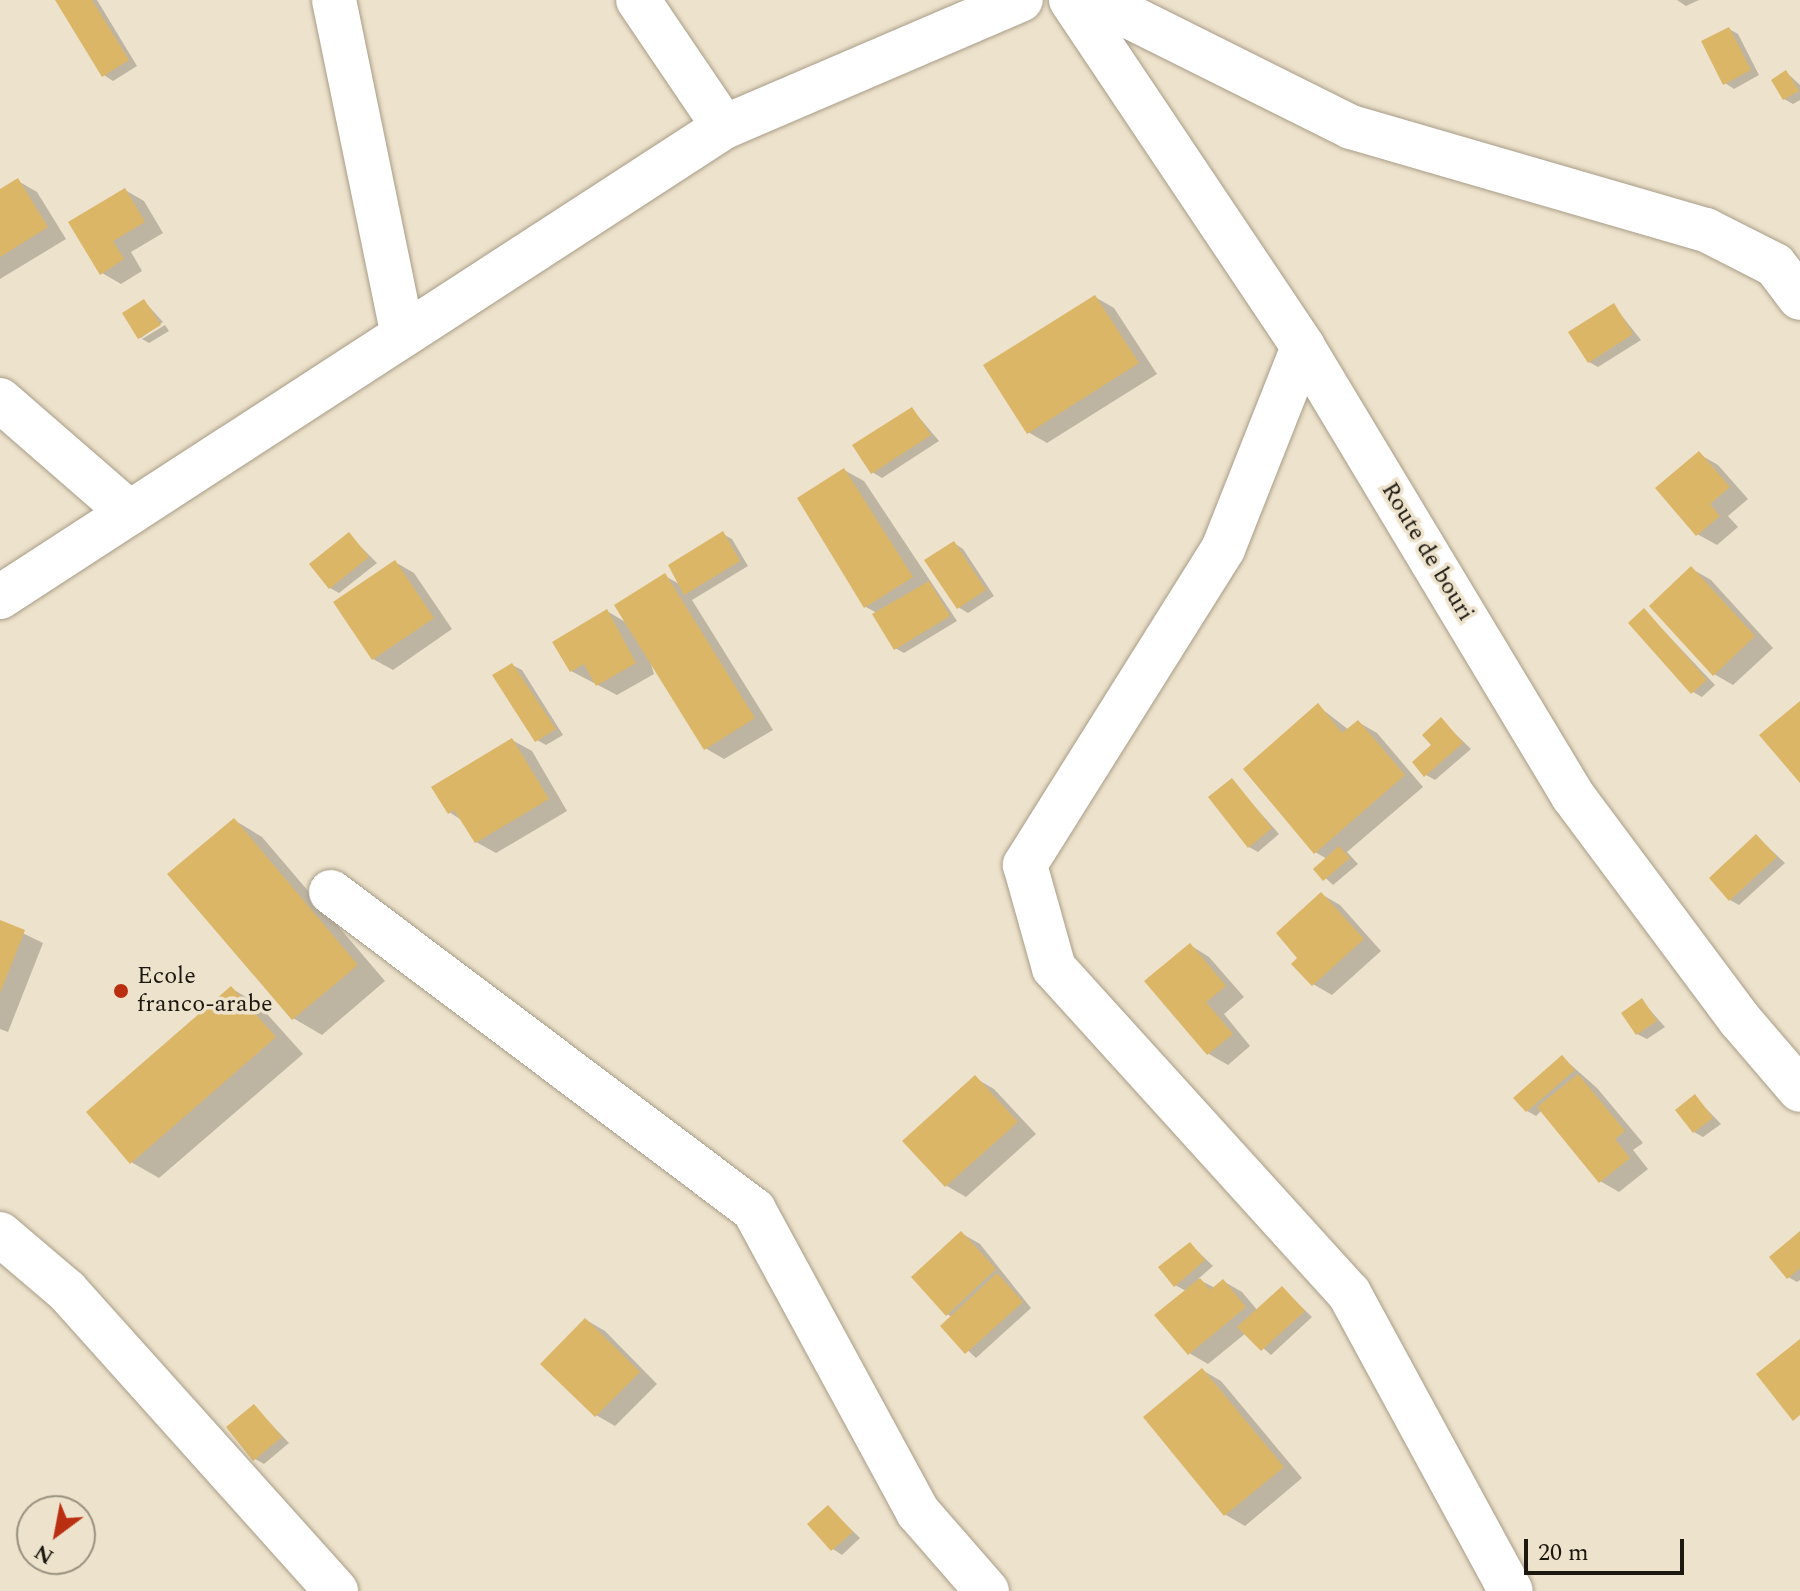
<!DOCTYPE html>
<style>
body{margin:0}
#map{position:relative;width:1800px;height:1591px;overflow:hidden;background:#ede2cb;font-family:Spectral,serif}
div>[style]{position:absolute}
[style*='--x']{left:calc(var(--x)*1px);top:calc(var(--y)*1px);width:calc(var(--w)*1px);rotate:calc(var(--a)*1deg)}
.shadow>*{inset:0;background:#0003}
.building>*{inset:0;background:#dcb667}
.roads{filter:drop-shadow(0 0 2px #a89d88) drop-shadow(0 0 2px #a89d88)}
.minor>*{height:44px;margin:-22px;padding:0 22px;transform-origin:22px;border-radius:22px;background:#fff}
.dots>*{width:22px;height:22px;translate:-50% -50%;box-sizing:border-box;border:4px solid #ede2cb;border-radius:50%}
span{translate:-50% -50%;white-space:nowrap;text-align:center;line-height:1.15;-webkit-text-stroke:7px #ede2cb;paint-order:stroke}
.street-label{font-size:24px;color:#1c1810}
.poi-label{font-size:24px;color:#1c1810}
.left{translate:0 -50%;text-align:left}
.north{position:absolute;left:16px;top:1495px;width:80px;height:80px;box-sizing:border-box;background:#ede2cb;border:2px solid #999180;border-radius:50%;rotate:212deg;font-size:22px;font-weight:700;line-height:32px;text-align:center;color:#1c1810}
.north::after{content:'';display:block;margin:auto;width:28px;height:36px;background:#ba2f12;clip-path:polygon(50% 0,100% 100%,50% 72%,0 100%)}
.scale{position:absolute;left:1524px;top:1539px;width:160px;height:36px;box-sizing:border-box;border:4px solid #1c1810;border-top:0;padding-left:10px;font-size:24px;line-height:28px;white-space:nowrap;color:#1c1810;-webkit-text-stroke:6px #ede2cb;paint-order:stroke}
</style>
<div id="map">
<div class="shadow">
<div style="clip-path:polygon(58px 0,97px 0,137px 66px,113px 81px,104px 75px)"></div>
<div style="clip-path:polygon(1677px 0,1699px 0,1686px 6px)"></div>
<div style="clip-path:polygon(1729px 29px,1738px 34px,1759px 75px,1734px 89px,1725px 83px)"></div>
<div style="clip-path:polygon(1786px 72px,1800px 85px,1800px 100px,1793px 104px,1784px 99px)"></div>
<div style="clip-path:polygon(18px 181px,37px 192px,66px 239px,0 279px,0 192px)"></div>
<div style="clip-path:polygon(125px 190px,144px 201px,163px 233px,131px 252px,142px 271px,121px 284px,102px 273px)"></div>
<div style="clip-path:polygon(1095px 297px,1114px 308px,1157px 374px,1047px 443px,1028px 432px)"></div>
<div style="clip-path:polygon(144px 301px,163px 322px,141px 338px,140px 338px)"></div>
<div style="clip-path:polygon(1614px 306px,1641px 340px,1598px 367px,1589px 362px)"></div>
<div style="clip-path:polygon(165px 325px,169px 331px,149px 343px,142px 339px)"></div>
<div style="clip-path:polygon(912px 409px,939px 441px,882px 478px,872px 472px)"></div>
<div style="clip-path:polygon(1699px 454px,1718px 465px,1748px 499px,1728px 516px,1738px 527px,1717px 545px,1697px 534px)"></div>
<div style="clip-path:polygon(844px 470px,864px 481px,957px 621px,904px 653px,895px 648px,877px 613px,866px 607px,799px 499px)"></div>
<div style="clip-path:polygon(723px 534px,732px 539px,748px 566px,692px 600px,773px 730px,724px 759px,705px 748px,650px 660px,654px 674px,617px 695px,571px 671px,607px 611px,627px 623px,665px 576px,681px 585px)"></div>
<div style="clip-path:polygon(349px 535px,377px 563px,339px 593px,330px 588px)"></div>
<div style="clip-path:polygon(954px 543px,963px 549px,994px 596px,968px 613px,958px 607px)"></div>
<div style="clip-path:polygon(395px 562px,414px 573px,452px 629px,393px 670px,373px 659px)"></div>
<div style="clip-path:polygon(1692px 569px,1711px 580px,1773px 648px,1733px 685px,1714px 674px)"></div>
<div style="clip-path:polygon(1644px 610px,1715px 685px,1702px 697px,1693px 692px)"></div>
<div style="clip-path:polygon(512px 665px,522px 670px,563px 735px,546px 745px,537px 740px)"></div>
<div style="clip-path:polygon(1318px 706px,1349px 730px,1358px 722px,1377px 733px,1423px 787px,1347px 852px,1358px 864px,1333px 885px,1316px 869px,1327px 859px,1315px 852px)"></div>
<div style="clip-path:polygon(1441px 720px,1471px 749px,1435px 780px,1426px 775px)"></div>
<div style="clip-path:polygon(512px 740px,532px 751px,567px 811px,496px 853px,476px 842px,463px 821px,449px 812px)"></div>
<div style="clip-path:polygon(1232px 781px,1279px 834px,1258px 852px,1249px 847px)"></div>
<div style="clip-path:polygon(234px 820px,262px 837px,385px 981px,322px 1035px,293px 1018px)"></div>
<div style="clip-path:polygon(1756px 836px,1785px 863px,1739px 905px,1730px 900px)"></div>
<div style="clip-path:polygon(1321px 894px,1340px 905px,1381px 951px,1332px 995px,1313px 984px,1300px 958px)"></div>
<div style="clip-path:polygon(0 922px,43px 943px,8px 1032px,0 1029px)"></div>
<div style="clip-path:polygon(1190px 945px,1209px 957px,1244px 997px,1224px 1014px,1250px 1046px,1228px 1065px,1209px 1054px,1147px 982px)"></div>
<div style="clip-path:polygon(231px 988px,259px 1005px,303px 1054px,159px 1178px,131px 1162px)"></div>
<div style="clip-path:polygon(1642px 1001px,1665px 1027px,1647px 1039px,1637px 1034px)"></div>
<div style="clip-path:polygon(1562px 1057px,1597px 1088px,1643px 1143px,1633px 1150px,1648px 1169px,1619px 1192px,1600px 1181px,1542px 1110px,1536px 1116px,1527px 1111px)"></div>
<div style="clip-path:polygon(975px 1078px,994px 1089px,1036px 1134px,966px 1197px,947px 1186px,905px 1141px)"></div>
<div style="clip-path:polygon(1695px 1097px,1721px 1124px,1703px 1137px,1694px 1132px)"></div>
<div style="clip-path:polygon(961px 1233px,980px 1244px,1031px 1308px,976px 1358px,942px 1326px,952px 1317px,947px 1314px)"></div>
<div style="clip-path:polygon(1800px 1234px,1800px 1280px,1797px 1282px,1788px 1277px)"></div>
<div style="clip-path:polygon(1190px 1244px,1213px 1266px,1198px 1279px,1215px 1288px,1223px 1281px,1242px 1292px,1258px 1311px,1282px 1288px,1312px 1317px,1271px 1355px,1246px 1333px,1208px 1364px,1189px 1353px,1186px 1291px,1175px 1285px)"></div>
<div style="clip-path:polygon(586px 1320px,605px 1331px,657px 1384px,615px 1426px,596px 1415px)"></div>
<div style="clip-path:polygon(1202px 1370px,1221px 1381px,1302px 1478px,1245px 1526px,1226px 1515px)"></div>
<div style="clip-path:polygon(254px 1406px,289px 1443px,264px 1464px,255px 1459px)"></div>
<div style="clip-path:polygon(829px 1508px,860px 1538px,842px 1555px,833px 1549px)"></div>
</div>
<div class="building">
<div style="clip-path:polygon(55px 0,92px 0,129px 60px,102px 77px)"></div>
<div style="clip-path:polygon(1729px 27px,1751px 70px,1723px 85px,1701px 41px)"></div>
<div style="clip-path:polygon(1786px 70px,1799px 91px,1783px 100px,1771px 80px)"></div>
<div style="clip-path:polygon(18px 178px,48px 227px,0 257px,0 189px)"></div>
<div style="clip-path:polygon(125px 188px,145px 222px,113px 241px,124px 259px,100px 275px,68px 222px)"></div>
<div style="clip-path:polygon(1095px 295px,1139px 363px,1027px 434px,983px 365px)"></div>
<div style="clip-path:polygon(144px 299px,161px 325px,138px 339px,122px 313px)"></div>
<div style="clip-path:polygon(1614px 303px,1633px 334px,1588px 363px,1568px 332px)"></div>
<div style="clip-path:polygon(912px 407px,931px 435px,871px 474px,852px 445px)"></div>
<div style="clip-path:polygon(1699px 451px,1730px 487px,1710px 504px,1720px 516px,1696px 536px,1655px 488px)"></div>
<div style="clip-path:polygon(844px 468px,913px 577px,864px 608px,797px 498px)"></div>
<div style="clip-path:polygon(723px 531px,740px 561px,684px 595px,668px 565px)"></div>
<div style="clip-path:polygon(349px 532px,369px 557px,329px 589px,309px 564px)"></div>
<div style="clip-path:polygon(954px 541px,986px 590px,957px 609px,924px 560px)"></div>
<div style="clip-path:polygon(395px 560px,434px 618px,372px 660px,333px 602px)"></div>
<div style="clip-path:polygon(1691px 566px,1755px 636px,1713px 676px,1649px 606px)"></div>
<div style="clip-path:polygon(665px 573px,755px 718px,704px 750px,614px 605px)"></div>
<div style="clip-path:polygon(929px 581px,950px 616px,894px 650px,872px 614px)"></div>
<div style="clip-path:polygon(1644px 608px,1707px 680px,1691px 694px,1628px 623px)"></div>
<div style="clip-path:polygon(607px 609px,636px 663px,596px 686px,584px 664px,570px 672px,552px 642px)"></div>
<div style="clip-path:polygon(512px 663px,556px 729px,535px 742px,492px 675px)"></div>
<div style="clip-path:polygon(1800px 701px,1800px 783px,1759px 735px)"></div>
<div style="clip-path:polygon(1318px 703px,1342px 733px,1358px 720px,1405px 775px,1314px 854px,1243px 769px)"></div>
<div style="clip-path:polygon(1441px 717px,1463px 743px,1424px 777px,1412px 762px,1431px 745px,1422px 735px)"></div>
<div style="clip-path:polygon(512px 738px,549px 799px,475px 843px,454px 810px,448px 814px,431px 787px)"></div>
<div style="clip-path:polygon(1232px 778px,1272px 828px,1248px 848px,1208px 797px)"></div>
<div style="clip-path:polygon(234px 818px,358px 965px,292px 1020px,167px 874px)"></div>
<div style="clip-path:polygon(1756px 834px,1777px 857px,1729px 901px,1709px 878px)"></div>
<div style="clip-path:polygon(1339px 846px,1350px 858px,1323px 881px,1313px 869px)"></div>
<div style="clip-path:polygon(1321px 892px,1364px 939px,1312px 986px,1291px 964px,1297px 958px,1276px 933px)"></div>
<div style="clip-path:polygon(0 920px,25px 930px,0 993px)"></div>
<div style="clip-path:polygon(1190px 943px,1226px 986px,1206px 1002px,1233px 1034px,1207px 1055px,1144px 981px)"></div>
<div style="clip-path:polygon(231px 986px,276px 1037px,130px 1164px,86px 1112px)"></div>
<div style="clip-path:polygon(1642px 998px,1657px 1021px,1636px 1035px,1621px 1013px)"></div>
<div style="clip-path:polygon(1562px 1055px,1575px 1070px,1526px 1112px,1513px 1098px)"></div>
<div style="clip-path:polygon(1578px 1074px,1625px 1131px,1615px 1139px,1630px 1158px,1599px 1183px,1537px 1107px)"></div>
<div style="clip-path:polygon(975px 1075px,1018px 1122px,945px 1187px,902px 1141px)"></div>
<div style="clip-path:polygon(1695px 1094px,1713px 1118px,1693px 1133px,1675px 1110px)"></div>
<div style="clip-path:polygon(961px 1231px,996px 1269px,946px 1316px,911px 1277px)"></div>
<div style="clip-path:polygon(1800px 1231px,1800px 1268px,1787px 1279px,1769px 1257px)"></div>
<div style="clip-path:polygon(1190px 1242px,1205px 1260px,1174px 1287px,1158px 1267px)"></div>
<div style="clip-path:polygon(997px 1273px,1023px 1302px,965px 1354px,940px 1326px)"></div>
<div style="clip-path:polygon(1200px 1278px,1210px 1290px,1223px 1279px,1246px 1307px,1188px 1355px,1154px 1315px)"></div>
<div style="clip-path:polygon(1282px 1286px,1305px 1311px,1261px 1351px,1237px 1327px)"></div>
<div style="clip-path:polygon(585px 1318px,640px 1372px,595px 1417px,540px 1364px)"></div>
<div style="clip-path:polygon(1800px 1339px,1800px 1415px,1793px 1421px,1756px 1374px)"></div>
<div style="clip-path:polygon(1202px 1368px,1284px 1467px,1224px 1516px,1143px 1417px)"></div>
<div style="clip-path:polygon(254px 1404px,282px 1437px,253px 1461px,226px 1427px)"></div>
<div style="clip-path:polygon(828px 1505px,853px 1532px,831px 1551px,807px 1524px)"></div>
</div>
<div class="roads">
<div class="minor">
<div style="--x:334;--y:0;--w:342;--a:78.4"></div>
<div style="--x:638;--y:0;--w:153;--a:55.9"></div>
<div style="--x:1071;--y:0;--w:417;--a:56.2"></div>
<div style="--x:1303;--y:347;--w:524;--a:58.98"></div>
<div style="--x:1573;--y:796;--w:279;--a:53.3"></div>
<div style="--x:1740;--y:1020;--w:92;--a:49.4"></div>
<div style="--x:1096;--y:0;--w:285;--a:26.5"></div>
<div style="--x:1351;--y:127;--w:370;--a:16.2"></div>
<div style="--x:1706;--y:230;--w:77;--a:26.9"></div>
<div style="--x:1775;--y:265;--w:41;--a:52.9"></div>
<div style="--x:1303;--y:347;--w:217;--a:111.6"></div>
<div style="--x:1223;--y:549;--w:373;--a:122.1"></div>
<div style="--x:1025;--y:865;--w:107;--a:74.3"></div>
<div style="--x:1054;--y:968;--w:439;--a:47.8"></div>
<div style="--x:1349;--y:1293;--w:339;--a:61.5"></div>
<div style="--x:0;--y:400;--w:172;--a:41"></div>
<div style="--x:0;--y:597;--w:863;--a:-32.99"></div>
<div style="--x:724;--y:127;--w:323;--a:-23.2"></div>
<div style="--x:331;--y:892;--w:529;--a:36.93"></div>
<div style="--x:754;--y:1210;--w:344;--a:61.5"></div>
<div style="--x:918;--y:1512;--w:105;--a:48.9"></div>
<div style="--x:0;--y:1234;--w:88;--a:40.4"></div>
<div style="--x:67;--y:1291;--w:403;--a:48.1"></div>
</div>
</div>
<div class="dots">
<div style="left:121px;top:991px;background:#ba2f12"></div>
</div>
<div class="street-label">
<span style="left:1427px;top:552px;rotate:59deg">Route de bouri</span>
</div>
<div class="poi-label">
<span class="left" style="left:137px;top:991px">Ecole<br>franco-arabe</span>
</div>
<div class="north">N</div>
<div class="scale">20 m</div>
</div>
